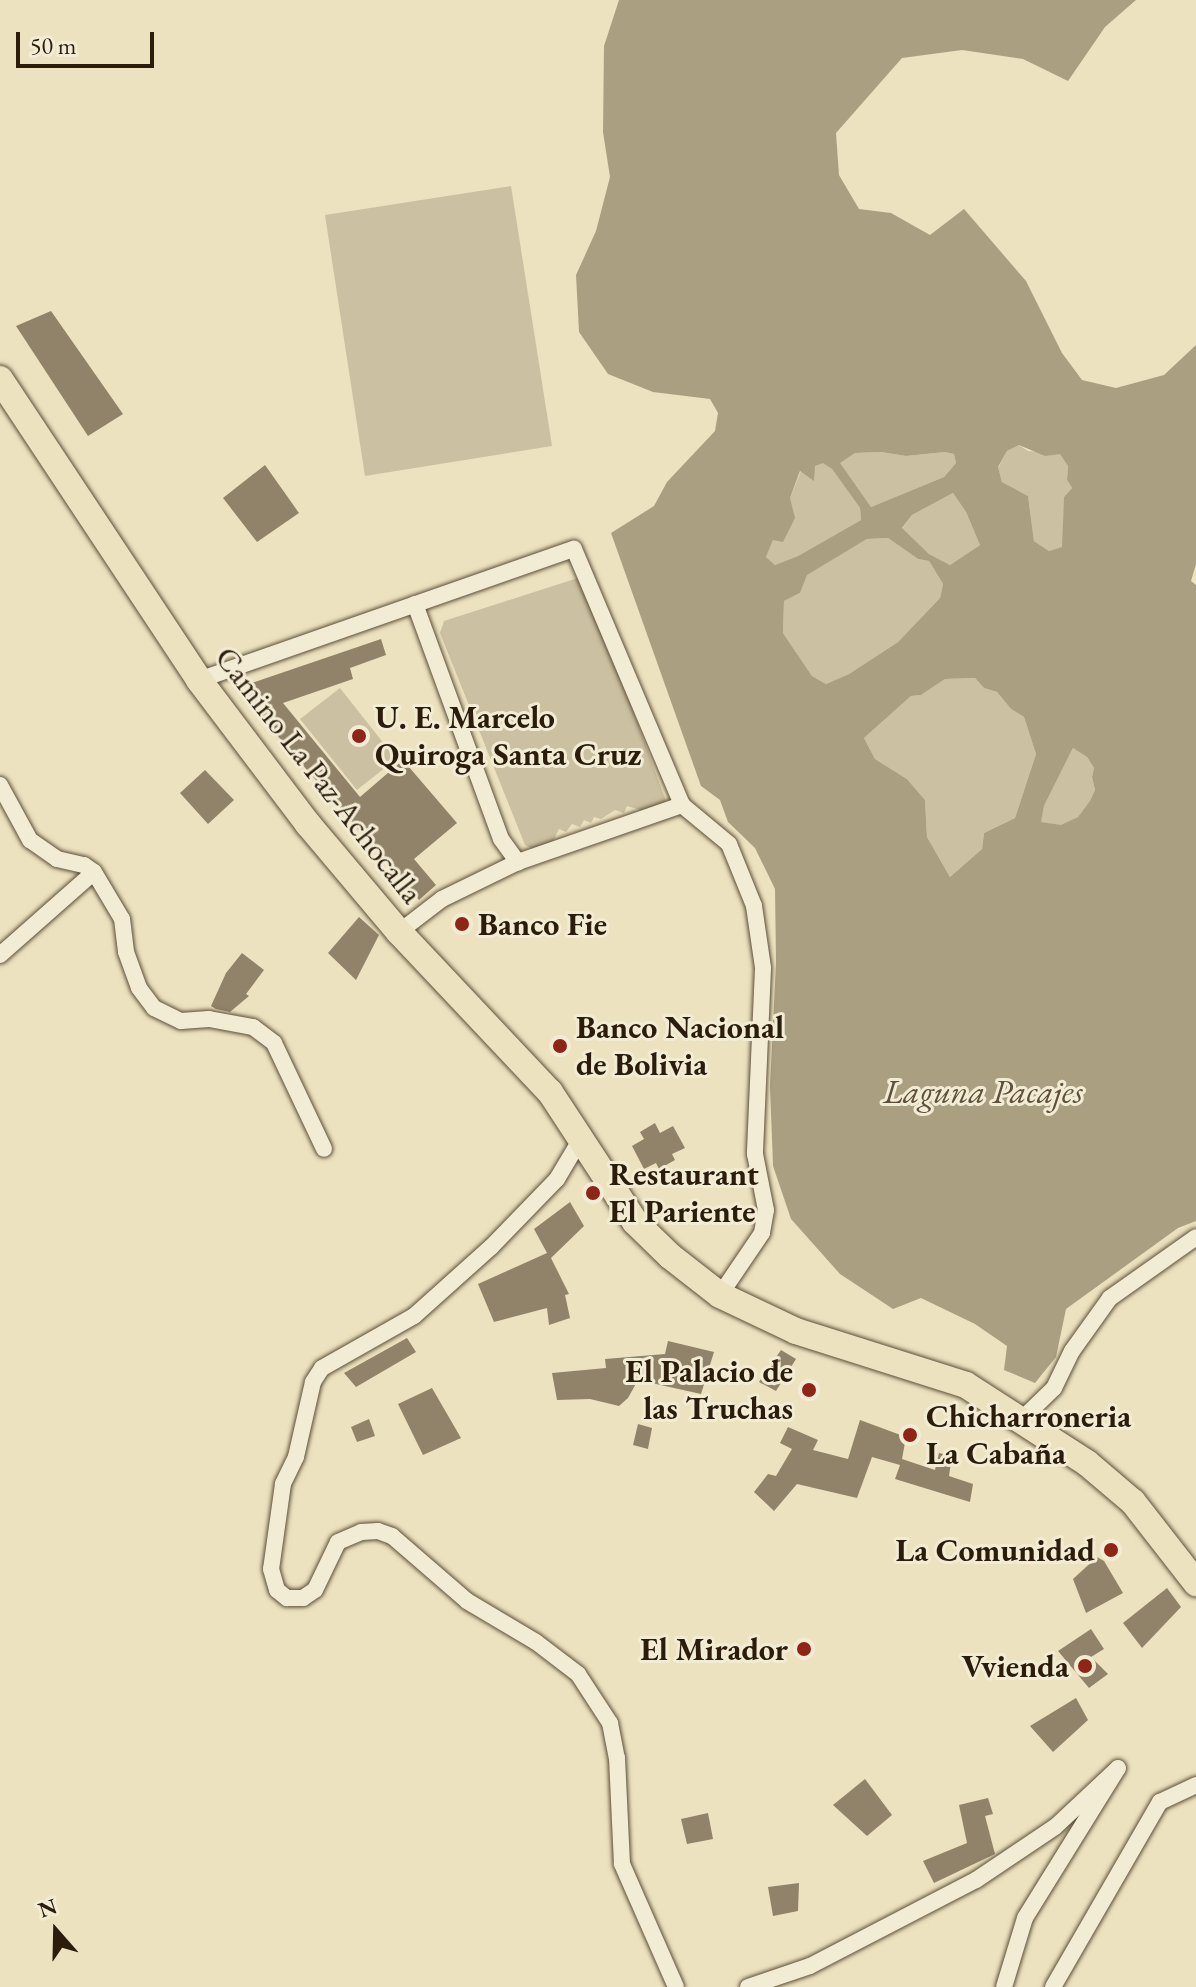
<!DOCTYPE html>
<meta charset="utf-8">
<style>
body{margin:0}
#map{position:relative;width:1196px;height:1987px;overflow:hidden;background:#ece2bf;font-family:"EB Garamond",serif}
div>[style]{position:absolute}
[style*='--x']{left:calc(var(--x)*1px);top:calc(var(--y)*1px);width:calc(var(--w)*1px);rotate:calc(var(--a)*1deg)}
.green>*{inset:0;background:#cbc0a1}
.water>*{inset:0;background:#ab9f82}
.building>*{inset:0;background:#908369}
.roads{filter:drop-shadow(0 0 2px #5c4e39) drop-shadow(0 0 2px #5c4e39)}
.minor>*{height:16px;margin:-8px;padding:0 8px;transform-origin:8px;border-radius:8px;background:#f3ecd5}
.primary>*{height:26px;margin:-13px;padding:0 13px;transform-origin:13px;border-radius:13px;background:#ece2bf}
.dots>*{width:22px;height:22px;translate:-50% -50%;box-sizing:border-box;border:4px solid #f3ecd5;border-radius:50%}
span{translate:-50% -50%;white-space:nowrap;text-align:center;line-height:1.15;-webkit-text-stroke:6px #f3ecd5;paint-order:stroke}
.poi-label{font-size:32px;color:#2c1c0c;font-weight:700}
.left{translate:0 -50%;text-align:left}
.right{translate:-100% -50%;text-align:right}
.street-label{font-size:32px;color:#2c1c0c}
.water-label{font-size:34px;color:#5f503b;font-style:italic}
.north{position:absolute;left:16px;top:1891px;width:80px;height:80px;-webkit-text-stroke:6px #f3ecd5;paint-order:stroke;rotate:340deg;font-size:22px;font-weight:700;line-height:32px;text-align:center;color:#2c1c0c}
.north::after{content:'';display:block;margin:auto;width:28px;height:36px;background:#2c1c0c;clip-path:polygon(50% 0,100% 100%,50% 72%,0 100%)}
.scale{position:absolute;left:16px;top:32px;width:138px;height:36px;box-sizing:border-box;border:4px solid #2c1c0c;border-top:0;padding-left:10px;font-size:24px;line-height:28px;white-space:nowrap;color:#2c1c0c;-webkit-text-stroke:6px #f3ecd5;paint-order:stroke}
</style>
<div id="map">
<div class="green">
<div style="clip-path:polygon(511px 186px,552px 446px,365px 476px,325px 215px)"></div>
<div style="clip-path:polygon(1019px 445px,1028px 451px,1060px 453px,1068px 466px,1067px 480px,1072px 488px,1064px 497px,1063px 547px,1049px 551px,1034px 541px,1028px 496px,1002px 482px,998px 468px,1007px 451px)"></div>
<div style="clip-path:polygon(881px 452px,906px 456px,945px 452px,954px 454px,956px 463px,944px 477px,871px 507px,839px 463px,855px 453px)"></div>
<div style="clip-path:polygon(823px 462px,832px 469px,860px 508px,861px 520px,798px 556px,775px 565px,766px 557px,801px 471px)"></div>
<div style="clip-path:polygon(953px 493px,966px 512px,980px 545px,950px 565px,929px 554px,902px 529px,912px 515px)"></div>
<div style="clip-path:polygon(888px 538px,918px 559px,929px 561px,943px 584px,940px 598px,898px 642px,849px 674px,826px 684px,812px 676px,783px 633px,784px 601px,800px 593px,806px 575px,867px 539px)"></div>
<div style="clip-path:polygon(584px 576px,667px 804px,648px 812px,627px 806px,624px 813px,615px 810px,601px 819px,594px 817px,591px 823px,584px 820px,580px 827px,572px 824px,566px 832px,559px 829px,551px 845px,535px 850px,525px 845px,440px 633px,444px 621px)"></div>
<div style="clip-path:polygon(975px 678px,984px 688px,997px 692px,1011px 709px,1024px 717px,1036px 754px,1015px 818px,984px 833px,982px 849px,950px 877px,927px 837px,925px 800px,907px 779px,875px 759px,864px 738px,911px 696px,921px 695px,945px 679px)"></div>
<div style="clip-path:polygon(340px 688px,396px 759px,357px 790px,300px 719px)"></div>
<div style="clip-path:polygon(1073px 748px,1087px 757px,1094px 768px,1092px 777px,1095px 790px,1090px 802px,1078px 817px,1061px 826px,1040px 822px,1044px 806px)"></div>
</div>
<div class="water">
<div style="clip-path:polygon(evenodd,619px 0,1136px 0,1105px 27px,1068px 81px,1023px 59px,962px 50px,902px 58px,836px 133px,839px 175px,859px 209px,891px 213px,930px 235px,964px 209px,1026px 281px,1062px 353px,1082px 380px,1116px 388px,1164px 375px,1196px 345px,1196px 564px,1191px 581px,1196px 585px,1196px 1221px,1178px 1228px,1066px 1309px,1056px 1357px,1035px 1383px,1004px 1370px,1007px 1346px,975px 1324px,921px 1298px,893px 1309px,840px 1274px,791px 1219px,773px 1166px,770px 1086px,776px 963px,775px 889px,755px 848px,728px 822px,720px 800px,701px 786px,611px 533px,654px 506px,667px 482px,715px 431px,718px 413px,710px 399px,653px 392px,608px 374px,579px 332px,576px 275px,596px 231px,610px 177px,603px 132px,604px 46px,619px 0,1019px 445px,1045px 456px,1060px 454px,1068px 466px,1067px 480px,1072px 488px,1064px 497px,1062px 547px,1049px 551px,1034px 541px,1028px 496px,1002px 482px,998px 467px,1007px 451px,1019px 445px,619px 0,881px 452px,906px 456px,945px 452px,954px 454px,956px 463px,944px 477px,871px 507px,840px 463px,855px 453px,881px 452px,619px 0,823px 463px,832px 469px,860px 508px,861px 520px,798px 556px,775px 565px,766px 557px,773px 540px,783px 542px,795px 518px,790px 498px,800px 471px,814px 481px,815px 466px,823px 463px,619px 0,953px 493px,966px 512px,980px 545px,950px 565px,929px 554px,902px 528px,912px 515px,953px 493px,619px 0,888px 538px,918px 559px,929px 561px,943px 584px,940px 598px,898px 642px,849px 674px,826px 684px,812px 676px,783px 633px,784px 601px,800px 593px,807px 575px,867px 539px,888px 538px,619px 0,945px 679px,975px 678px,984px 688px,997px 692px,1011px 709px,1024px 717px,1036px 754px,1015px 818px,984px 833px,982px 849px,950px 877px,927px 837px,925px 800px,907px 779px,875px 759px,864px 738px,911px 696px,921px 695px,945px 679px,619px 0,1073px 748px,1087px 757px,1094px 768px,1092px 777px,1095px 790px,1090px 801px,1078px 817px,1061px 825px,1041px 822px,1044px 806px,1073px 748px)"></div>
</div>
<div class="building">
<div style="clip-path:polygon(51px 311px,123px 414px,88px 436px,16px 326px)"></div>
<div style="clip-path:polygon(265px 465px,299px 513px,257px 542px,223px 498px)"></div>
<div style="clip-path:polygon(381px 639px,386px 655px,350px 668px,353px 679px,283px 703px,360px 797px,403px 760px,457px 823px,414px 859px,436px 885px,419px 900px,245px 698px,249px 684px)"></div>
<div style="clip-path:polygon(205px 770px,234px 800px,208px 824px,180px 793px)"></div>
<div style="clip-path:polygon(359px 917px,379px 935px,356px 980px,328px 953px)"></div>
<div style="clip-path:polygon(242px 953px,264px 970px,246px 994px,249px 996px,230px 1012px,216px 1009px,211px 1006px,226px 973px)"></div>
<div style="clip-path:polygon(655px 1123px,660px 1133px,673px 1126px,685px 1148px,672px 1154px,675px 1160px,659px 1169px,656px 1163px,644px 1169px,632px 1146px,644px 1139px,640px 1132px)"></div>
<div style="clip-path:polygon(570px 1202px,584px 1226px,551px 1258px,569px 1294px,565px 1295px,570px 1318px,549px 1325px,547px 1308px,494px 1322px,478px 1284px,547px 1253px,534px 1229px)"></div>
<div style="clip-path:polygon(407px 1338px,416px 1352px,356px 1387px,344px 1373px)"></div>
<div style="clip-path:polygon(668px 1341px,714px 1352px,701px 1394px,638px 1380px,628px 1398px,619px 1406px,590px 1399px,557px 1400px,552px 1373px,606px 1368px,605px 1359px,665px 1354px)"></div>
<div style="clip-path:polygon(781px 1350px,796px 1359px,776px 1391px,759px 1382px)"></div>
<div style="clip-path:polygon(432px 1388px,461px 1438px,423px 1455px,398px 1404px)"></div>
<div style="clip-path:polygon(369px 1419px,375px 1436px,357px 1442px,351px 1427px)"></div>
<div style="clip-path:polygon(860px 1420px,906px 1437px,902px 1459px,935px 1470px,939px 1453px,952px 1456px,949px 1476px,973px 1484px,970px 1502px,895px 1479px,900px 1465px,872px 1457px,857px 1498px,797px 1484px,774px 1511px,754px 1492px,768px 1474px,776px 1476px,792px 1449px,780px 1443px,788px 1427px,818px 1440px,813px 1450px,848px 1459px)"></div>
<div style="clip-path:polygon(638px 1424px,652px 1428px,648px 1449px,633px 1445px)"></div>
<div style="clip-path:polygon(1097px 1557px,1104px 1561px,1123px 1593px,1086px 1613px,1073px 1579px)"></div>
<div style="clip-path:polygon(1167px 1588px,1181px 1607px,1142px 1648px,1123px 1623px)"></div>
<div style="clip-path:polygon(1091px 1629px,1104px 1649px,1091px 1657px,1108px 1674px,1089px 1688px,1058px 1651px)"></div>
<div style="clip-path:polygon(1076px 1698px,1088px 1720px,1053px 1752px,1030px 1726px)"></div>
<div style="clip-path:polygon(865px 1779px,892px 1815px,867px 1836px,833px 1805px)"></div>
<div style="clip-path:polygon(988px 1798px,993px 1814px,985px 1816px,995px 1854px,934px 1883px,923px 1861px,967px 1843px,959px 1805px)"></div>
<div style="clip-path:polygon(708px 1813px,713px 1839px,687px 1844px,681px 1819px)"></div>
<div style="clip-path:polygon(799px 1883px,798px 1911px,773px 1916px,768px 1887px)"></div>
</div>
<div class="roads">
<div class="minor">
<div style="--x:415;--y:604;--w:250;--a:69.9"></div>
<div style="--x:501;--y:839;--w:29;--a:54"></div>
<div style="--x:199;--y:680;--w:397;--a:-19.3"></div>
<div style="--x:574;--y:549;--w:278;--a:67.1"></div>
<div style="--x:682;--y:805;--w:61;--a:39.7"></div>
<div style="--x:729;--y:844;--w:67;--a:68"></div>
<div style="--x:754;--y:906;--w:63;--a:81.7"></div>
<div style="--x:763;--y:968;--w:186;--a:92.5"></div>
<div style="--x:755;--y:1154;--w:57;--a:78.9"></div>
<div style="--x:766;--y:1210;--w:23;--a:100"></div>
<div style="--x:762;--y:1233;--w:75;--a:124.1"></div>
<div style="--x:0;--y:785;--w:63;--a:61.4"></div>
<div style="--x:30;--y:840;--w:33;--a:35"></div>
<div style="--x:57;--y:859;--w:28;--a:13"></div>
<div style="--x:84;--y:865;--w:12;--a:35"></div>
<div style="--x:94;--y:872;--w:55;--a:59.2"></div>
<div style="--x:122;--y:919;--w:33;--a:83"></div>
<div style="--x:126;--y:952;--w:38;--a:70"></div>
<div style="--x:139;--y:988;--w:25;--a:53"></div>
<div style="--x:154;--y:1008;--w:30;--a:26"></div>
<div style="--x:181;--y:1021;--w:28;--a:-4"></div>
<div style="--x:209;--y:1019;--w:45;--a:10.3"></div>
<div style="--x:253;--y:1027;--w:26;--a:37"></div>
<div style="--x:274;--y:1043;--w:117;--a:64.7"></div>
<div style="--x:399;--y:932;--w:54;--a:-37.5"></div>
<div style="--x:442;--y:899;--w:85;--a:-26"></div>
<div style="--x:518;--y:862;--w:174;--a:-19.2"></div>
<div style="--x:0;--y:955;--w:125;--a:-41.4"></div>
<div style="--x:582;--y:1137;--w:49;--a:120.8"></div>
<div style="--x:557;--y:1179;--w:95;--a:134.1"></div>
<div style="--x:491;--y:1247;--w:103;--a:138.1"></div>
<div style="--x:414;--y:1316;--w:106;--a:150.5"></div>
<div style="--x:322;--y:1368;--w:17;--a:123"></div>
<div style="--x:313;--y:1382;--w:77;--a:102.8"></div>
<div style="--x:296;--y:1457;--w:30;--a:116"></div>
<div style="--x:283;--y:1484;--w:86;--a:98"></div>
<div style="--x:271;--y:1569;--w:22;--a:74"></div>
<div style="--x:277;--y:1590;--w:13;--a:39"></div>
<div style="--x:287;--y:1598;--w:16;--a:0"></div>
<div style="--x:303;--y:1598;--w:14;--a:-34"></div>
<div style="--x:315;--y:1590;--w:53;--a:-64.4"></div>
<div style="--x:338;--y:1542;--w:25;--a:-23"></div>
<div style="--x:361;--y:1532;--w:17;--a:-3"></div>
<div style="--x:378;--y:1531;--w:15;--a:20"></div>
<div style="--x:392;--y:1536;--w:99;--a:40.9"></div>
<div style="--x:467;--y:1601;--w:80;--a:30.7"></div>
<div style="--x:536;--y:1642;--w:53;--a:37.3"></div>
<div style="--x:578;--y:1674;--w:59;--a:56.9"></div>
<div style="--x:610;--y:1723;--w:36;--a:79"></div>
<div style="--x:617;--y:1758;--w:106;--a:87.3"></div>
<div style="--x:622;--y:1864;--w:134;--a:66.3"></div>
<div style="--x:1021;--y:1420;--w:46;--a:-44.1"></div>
<div style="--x:1054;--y:1388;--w:41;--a:-64.1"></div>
<div style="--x:1072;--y:1351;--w:65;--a:-54.4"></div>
<div style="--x:1110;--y:1298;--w:105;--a:-35.3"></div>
<div style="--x:748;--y:1987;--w:65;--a:-18.7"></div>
<div style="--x:810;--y:1966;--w:187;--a:-27.4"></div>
<div style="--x:976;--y:1880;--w:95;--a:-33.9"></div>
<div style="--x:1055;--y:1827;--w:86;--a:-43.1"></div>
<div style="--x:1118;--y:1768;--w:176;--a:121.8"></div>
<div style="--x:1025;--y:1918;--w:72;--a:106.9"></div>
<div style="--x:1053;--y:1987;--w:214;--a:-60"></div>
<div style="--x:1160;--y:1802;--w:40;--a:-25"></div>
</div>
<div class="primary">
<div style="--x:0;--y:379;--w:361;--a:56.5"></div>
<div style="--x:199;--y:680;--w:181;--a:52.9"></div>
<div style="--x:308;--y:824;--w:141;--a:49.9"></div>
<div style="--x:399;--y:932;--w:220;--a:46.7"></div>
<div style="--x:550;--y:1092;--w:155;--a:56.8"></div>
<div style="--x:635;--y:1222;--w:49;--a:44.2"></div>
<div style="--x:670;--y:1256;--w:63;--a:38"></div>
<div style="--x:720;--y:1295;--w:84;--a:25.3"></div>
<div style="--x:796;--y:1331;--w:178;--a:17.6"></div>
<div style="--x:966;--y:1385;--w:144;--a:32.8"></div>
<div style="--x:1087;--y:1463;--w:60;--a:40.3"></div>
<div style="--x:1133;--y:1502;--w:103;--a:52.1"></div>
</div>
</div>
<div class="dots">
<div style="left:359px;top:736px;background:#8f2418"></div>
<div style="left:462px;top:924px;background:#8f2418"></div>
<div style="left:560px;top:1046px;background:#8f2418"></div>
<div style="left:593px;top:1193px;background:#8f2418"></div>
<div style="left:809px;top:1390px;background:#8f2418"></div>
<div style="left:910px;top:1435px;background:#8f2418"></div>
<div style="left:1111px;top:1550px;background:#8f2418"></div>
<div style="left:804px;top:1649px;background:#8f2418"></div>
<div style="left:1085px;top:1666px;background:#8f2418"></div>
</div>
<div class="poi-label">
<span class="left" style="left:375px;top:736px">U. E. Marcelo<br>Quiroga Santa Cruz</span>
<span class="left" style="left:478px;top:924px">Banco Fie</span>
<span class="left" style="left:576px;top:1046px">Banco Nacional<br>de Bolivia</span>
<span class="left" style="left:609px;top:1193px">Restaurant<br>El Pariente</span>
<span class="right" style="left:793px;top:1390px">El Palacio de<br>las Truchas</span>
<span class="left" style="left:926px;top:1435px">Chicharroneria<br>La Cabaña</span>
<span class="right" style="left:1095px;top:1550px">La Comunidad</span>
<span class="right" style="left:788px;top:1649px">El Mirador</span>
<span class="right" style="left:1069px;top:1666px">Vvienda</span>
</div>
<div class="street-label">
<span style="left:319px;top:775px;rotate:52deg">Camino La Paz-Achocalla</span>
</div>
<div class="water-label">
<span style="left:983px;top:1092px">Laguna Pacajes</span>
</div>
<div class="north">N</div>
<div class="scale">50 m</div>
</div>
